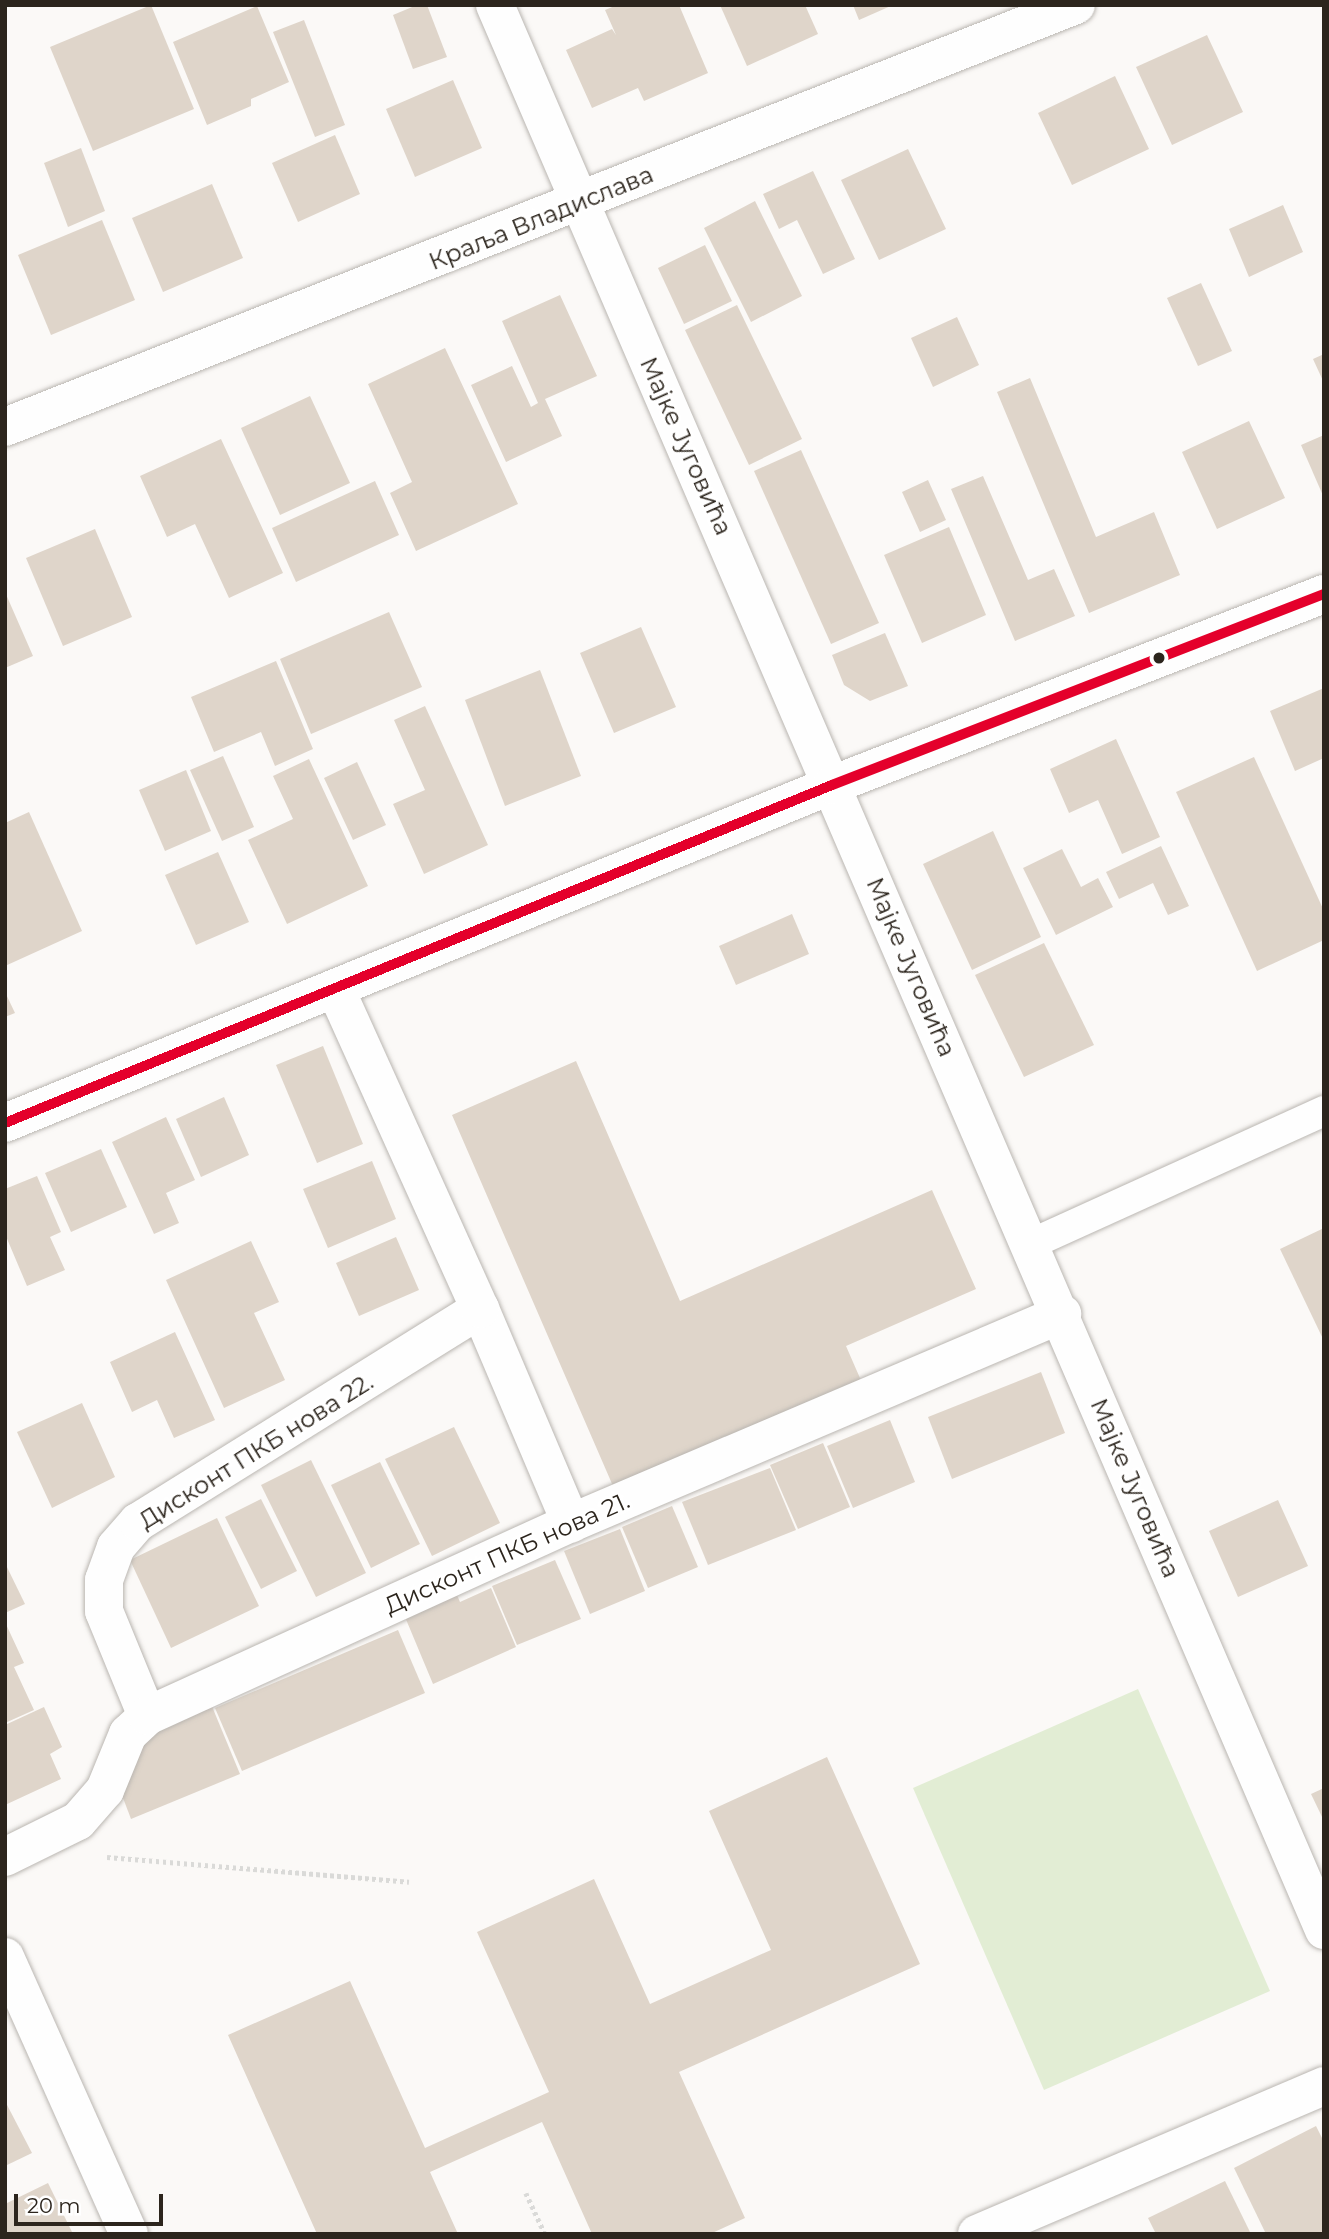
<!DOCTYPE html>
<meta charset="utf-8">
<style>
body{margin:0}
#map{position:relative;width:1329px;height:2239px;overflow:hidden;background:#fbf9f7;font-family:Montserrat,sans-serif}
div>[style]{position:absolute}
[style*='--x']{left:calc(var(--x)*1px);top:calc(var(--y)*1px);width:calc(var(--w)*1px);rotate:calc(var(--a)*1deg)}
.green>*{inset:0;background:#e2edd4}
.building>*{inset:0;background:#dfd5ca}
.path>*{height:4.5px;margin-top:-2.25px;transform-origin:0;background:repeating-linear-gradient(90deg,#dadad8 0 3.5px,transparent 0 7px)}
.roads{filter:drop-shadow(0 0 2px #bab6b1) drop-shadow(0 0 2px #bab6b1)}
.service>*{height:30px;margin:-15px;padding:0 15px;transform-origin:15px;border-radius:15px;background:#fefefe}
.pedestrian>*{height:38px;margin:-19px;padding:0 19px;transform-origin:19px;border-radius:19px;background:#fefefe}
.minor>*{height:38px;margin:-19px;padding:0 19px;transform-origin:19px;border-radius:19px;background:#fefefe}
.tertiary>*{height:38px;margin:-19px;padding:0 19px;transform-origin:19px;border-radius:19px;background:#fefefe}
.bus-1>*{height:10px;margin:-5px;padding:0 5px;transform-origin:5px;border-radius:5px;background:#e4002b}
.dots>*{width:19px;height:19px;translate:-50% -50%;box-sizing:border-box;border:4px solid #fff;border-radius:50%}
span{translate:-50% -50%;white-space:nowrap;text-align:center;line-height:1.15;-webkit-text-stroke:6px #fff;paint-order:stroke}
.street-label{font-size:24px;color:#2c251d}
.frame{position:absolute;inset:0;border:7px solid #2c251d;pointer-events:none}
.scale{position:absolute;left:14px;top:2194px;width:149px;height:32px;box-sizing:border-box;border:4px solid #2c251d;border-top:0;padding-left:9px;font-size:21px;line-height:24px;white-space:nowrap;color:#2c251d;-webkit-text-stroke:5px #fff;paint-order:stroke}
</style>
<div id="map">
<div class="green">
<div style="clip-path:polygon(1138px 1689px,1270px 1991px,1044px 2090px,913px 1788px)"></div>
</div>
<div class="building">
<div style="clip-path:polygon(151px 5px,194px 109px,93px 151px,50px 47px)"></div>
<div style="clip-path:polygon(417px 5px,427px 5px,447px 57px,413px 69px,393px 15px)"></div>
<div style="clip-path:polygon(617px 5px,679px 5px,708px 73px,644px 101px,638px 88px,592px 108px,566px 50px,612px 29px,616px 35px,605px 10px)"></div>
<div style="clip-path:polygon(720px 5px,805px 5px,818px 34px,747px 66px)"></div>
<div style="clip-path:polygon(853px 5px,893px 5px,859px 20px)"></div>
<div style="clip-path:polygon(257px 6px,289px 82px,251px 99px,251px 106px,207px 125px,173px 42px)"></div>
<div style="clip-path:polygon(304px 20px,345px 125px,315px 137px,273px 32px)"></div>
<div style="clip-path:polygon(1207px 35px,1243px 112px,1172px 145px,1136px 67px)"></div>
<div style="clip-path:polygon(1115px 76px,1149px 149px,1072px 185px,1038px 113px)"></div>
<div style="clip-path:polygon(453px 80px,482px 148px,415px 177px,386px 109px)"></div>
<div style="clip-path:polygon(335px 135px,360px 194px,298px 222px,272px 163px)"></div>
<div style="clip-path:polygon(81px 148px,105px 211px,68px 227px,44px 163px)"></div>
<div style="clip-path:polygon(908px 149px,946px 229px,879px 260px,841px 180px)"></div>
<div style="clip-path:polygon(813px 171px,855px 259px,823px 274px,797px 220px,779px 229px,763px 194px)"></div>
<div style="clip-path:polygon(212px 184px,243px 258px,163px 292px,132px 218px)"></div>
<div style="clip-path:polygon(755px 201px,802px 296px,751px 322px,704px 228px)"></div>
<div style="clip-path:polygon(1283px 205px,1303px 252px,1249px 277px,1229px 229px)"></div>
<div style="clip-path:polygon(102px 220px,135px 300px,51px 335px,18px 255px)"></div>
<div style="clip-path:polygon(705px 245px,732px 301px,684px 324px,658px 268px)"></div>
<div style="clip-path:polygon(1201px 283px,1232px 351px,1198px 366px,1167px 298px)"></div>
<div style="clip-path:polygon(560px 295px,597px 376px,545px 399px,562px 436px,506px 462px,471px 385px,512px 366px,531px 407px,538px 403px,502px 321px)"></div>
<div style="clip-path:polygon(737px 305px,802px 439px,749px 465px,685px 330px)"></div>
<div style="clip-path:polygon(957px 317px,979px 365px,933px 387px,911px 338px)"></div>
<div style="clip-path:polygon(445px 348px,518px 504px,416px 551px,390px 493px,412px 482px,368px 384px)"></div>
<div style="clip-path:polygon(1324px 354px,1324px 383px,1313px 359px)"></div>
<div style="clip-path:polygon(1030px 378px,1096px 537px,1154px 512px,1180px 575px,1089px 613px,997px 392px)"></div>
<div style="clip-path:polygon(310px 396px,350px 483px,280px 515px,241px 428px)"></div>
<div style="clip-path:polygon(1249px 421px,1285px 498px,1217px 529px,1182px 452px)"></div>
<div style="clip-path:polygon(1324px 435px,1324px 498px,1301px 445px)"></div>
<div style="clip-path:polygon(221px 439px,283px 573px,229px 598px,195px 524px,167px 537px,140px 476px)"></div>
<div style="clip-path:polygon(801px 450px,879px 623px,831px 644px,754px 471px)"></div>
<div style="clip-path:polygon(983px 476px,1028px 580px,1054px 569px,1075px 616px,1015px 641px,951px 489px)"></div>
<div style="clip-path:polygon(928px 480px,946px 520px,920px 532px,902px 492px)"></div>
<div style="clip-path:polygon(375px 481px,399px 535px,296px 582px,272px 528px)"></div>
<div style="clip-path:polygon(949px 527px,986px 615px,922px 643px,884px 555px)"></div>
<div style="clip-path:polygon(95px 529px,132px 617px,63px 646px,26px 558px)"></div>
<div style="clip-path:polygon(5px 592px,33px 656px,5px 668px)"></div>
<div style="clip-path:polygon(389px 612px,422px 687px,311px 734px,280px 659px)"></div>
<div style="clip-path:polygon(641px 627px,676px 707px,614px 733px,580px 653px)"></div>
<div style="clip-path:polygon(885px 633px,908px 686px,870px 701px,844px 685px,832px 655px)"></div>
<div style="clip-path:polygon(276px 661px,313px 749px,275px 766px,261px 732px,214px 752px,191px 697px)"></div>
<div style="clip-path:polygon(540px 670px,581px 776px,505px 806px,465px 700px)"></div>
<div style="clip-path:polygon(1324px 688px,1324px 758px,1295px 771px,1270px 711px)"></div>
<div style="clip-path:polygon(425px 706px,488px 845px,424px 874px,393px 804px,425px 790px,394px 720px)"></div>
<div style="clip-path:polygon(1116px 739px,1160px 837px,1122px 854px,1098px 800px,1069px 813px,1050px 769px)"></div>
<div style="clip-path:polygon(223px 756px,254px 827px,222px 841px,190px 770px)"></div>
<div style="clip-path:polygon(1254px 757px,1324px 911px,1324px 940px,1257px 971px,1176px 792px)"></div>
<div style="clip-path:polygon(309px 759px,368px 886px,287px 924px,248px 840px,293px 819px,273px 776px)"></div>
<div style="clip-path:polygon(357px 762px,386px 825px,353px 840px,324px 778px)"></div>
<div style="clip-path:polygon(186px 770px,211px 831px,165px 851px,139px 790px)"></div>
<div style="clip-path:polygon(29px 812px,82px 931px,5px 966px,5px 823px)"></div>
<div style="clip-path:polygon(993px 831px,1041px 937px,972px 970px,923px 864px)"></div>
<div style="clip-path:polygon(1161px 846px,1189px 906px,1168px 915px,1153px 883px,1119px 899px,1106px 872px)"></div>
<div style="clip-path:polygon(1062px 849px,1081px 887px,1098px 878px,1113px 907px,1056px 935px,1023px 868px)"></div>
<div style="clip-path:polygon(218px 852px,249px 922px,196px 945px,165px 875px)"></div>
<div style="clip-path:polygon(792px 914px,809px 954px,736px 985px,719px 946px)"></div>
<div style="clip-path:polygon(1044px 943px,1094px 1045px,1024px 1077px,975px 975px)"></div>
<div style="clip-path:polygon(5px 992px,15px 1013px,5px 1017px)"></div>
<div style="clip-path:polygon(323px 1046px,363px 1144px,317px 1163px,276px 1065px)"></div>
<div style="clip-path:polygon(576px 1061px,680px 1301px,932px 1190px,976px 1289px,846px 1346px,863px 1385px,616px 1493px,452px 1115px)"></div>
<div style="clip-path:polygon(224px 1097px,249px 1155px,201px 1177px,176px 1119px)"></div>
<div style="clip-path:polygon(166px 1117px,195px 1180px,166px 1193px,179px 1223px,154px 1234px,112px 1142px)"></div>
<div style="clip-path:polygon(101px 1149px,127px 1207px,71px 1232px,45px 1173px)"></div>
<div style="clip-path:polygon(372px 1161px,396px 1219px,328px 1248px,303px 1189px)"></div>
<div style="clip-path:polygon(37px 1176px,61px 1232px,50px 1237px,65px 1270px,27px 1286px,5px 1234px,5px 1189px)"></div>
<div style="clip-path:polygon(1324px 1228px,1324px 1341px,1280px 1249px)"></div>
<div style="clip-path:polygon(396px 1237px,419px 1290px,359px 1316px,336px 1263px)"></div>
<div style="clip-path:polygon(251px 1241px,279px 1302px,254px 1313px,285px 1380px,224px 1408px,166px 1280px)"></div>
<div style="clip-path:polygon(175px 1332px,215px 1420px,174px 1438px,157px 1400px,132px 1412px,110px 1362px)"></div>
<div style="clip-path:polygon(1041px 1372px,1065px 1433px,952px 1479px,928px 1417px)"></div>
<div style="clip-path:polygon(82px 1403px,115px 1477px,52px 1508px,17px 1432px)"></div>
<div style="clip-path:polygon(890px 1420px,915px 1482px,853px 1508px,827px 1446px)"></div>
<div style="clip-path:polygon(454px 1427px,500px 1523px,432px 1556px,385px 1459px)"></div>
<div style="clip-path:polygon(823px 1443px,850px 1507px,798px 1529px,770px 1465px)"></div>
<div style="clip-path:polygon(311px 1460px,366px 1573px,316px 1597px,261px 1485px)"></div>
<div style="clip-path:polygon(380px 1462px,420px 1544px,371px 1568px,331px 1485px)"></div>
<div style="clip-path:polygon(770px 1468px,796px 1530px,708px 1565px,682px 1502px)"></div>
<div style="clip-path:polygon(261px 1499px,297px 1571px,261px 1589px,225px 1517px)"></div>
<div style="clip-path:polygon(1278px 1500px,1308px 1566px,1238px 1597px,1209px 1531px)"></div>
<div style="clip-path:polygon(672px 1506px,698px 1567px,648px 1588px,622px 1527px)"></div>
<div style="clip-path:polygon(217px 1518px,259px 1606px,171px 1648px,130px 1560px)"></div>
<div style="clip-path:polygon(620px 1529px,645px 1591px,590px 1614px,564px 1551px)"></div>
<div style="clip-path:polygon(555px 1560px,581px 1619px,517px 1645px,492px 1586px)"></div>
<div style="clip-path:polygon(5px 1563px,25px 1604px,5px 1613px)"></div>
<div style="clip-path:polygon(491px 1588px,516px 1647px,433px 1684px,405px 1617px,457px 1595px,460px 1602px)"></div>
<div style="clip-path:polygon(5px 1622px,24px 1663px,14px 1667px,34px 1710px,5px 1723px)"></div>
<div style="clip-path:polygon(398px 1630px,425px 1693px,242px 1771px,215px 1708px)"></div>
<div style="clip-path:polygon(211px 1704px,240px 1774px,131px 1819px,120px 1790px,145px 1732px)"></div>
<div style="clip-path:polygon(44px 1707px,62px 1747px,50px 1754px,61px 1779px,5px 1805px,5px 1725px)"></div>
<div style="clip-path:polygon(827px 1757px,920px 1964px,679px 2072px,745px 2218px,710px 2234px,592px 2234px,542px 2122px,430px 2172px,458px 2234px,317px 2234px,228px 2035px,350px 1981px,425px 2148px,549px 2092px,477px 1932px,594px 1879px,650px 2004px,771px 1950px,709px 1811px)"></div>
<div style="clip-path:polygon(1324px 1788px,1324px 1821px,1311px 1794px)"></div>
<div style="clip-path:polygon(5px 2101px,32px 2153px,5px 2166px)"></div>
<div style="clip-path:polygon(1316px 2126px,1324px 2142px,1324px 2234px,1266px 2234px,1234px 2168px)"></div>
<div style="clip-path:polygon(1225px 2181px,1251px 2234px,1156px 2234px,1148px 2218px)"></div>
<div style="clip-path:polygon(48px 2183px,73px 2234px,5px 2234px,5px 2204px)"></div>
</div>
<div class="path">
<div style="--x:107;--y:1857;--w:303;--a:4.7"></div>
<div style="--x:526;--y:2193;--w:45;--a:65.1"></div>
</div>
<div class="roads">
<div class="service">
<div style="--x:1031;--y:1244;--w:322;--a:-24.4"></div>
</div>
<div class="pedestrian">
<div style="--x:480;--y:1309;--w:233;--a:67"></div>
</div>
<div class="minor">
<div style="--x:5;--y:427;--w:1151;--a:-21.51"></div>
<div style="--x:147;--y:1716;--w:113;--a:-112.3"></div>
<div style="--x:104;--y:1611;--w:31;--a:-90"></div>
<div style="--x:104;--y:1580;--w:35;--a:-70"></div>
<div style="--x:116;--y:1547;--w:33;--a:-49"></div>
<div style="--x:138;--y:1522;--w:403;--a:-31.9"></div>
<div style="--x:480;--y:1309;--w:350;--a:-114.3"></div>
<div style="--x:5;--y:1857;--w:81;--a:-26.3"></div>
<div style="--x:78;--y:1821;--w:41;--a:-48.9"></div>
<div style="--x:105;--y:1790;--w:61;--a:-67.7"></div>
<div style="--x:128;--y:1734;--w:26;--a:-43"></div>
<div style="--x:147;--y:1716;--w:466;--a:-24.5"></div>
<div style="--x:571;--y:1523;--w:534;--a:-23.06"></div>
<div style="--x:5;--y:1957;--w:303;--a:65.9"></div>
<div style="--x:977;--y:2234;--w:377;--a:-23.1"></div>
</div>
<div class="tertiary">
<div style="--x:495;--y:5;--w:2096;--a:66.7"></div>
<div style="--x:5;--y:1123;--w:893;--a:-22.23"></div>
<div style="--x:832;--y:785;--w:528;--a:-21.22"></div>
</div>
</div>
<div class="bus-1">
<div style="--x:5;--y:1123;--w:893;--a:-22.23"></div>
<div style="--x:832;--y:785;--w:528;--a:-21.22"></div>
</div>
<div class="dots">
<div style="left:1159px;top:658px;background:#2c251d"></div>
</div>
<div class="street-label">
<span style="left:541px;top:218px;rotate:-22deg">Краља Владислава</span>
<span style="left:686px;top:446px;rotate:66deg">Мајке Југовића</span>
<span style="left:911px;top:967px;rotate:67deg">Мајке Југовића</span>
<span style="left:256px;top:1451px;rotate:-32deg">Дисконт ПКБ нова 22.</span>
<span style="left:1135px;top:1488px;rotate:67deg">Мајке Југовића</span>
<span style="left:507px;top:1553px;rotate:-24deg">Дисконт ПКБ нова 21.</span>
</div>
<div class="frame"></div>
<div class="scale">20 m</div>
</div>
